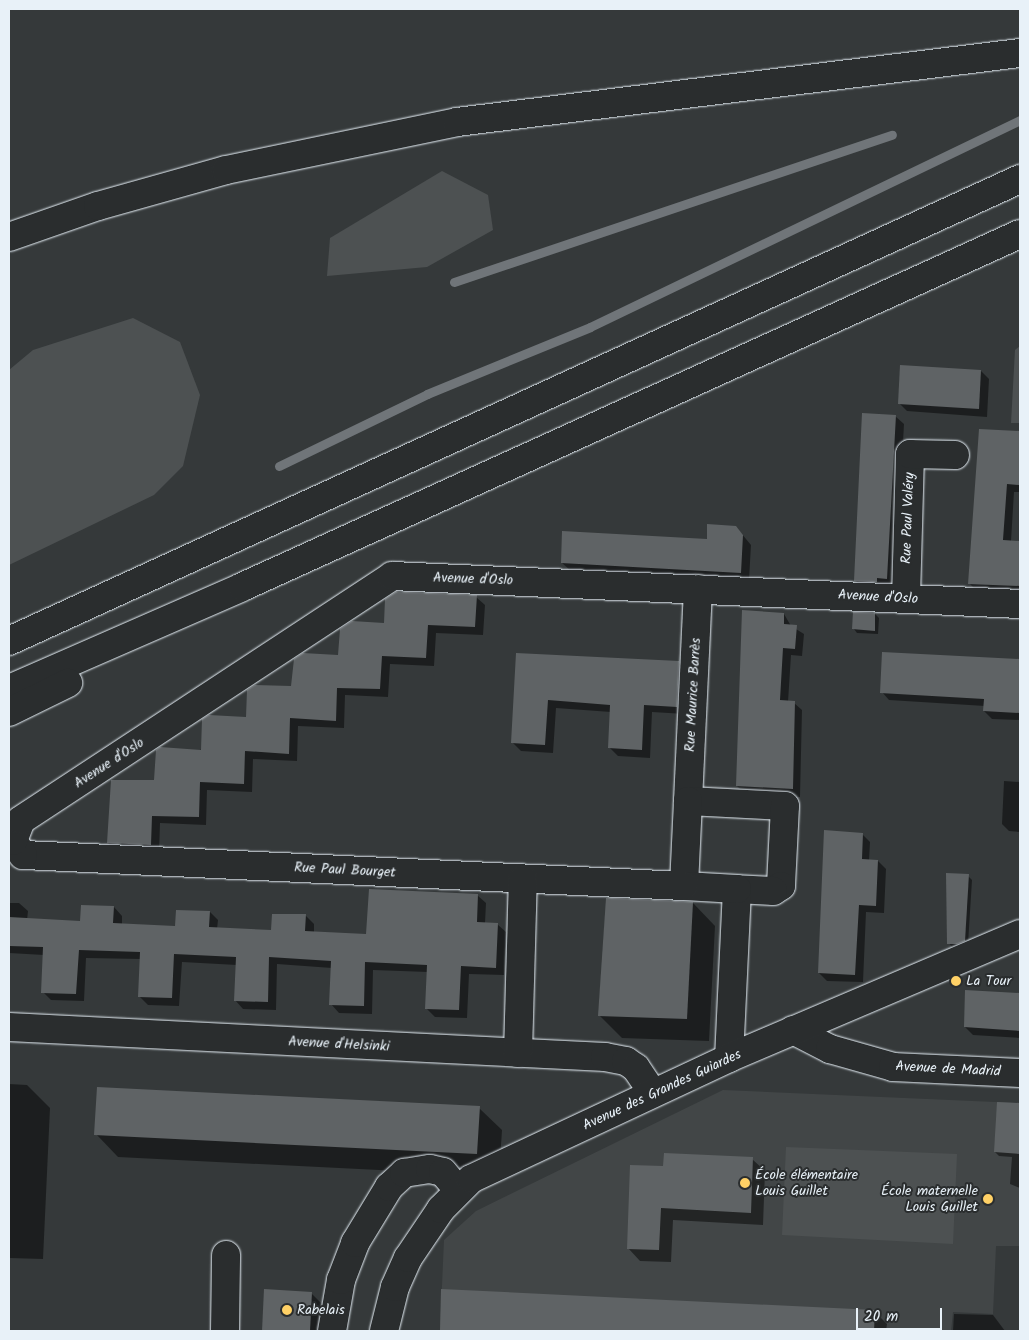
<!DOCTYPE html>
<meta charset="utf-8">
<style>
body{margin:0}
#map{position:relative;width:1029px;height:1340px;overflow:hidden;background:#35393a;font-family:Kalam,sans-serif}
div>[style]{position:absolute}
[style*='--x']{left:calc(var(--x)*1px);top:calc(var(--y)*1px);width:calc(var(--w)*1px);rotate:calc(var(--a)*1deg)}
.built>*{inset:0;background:#424647}
.green>*{inset:0;background:#4d5152}
.shadow>*{inset:0;background:#0007}
.stream>*{height:9px;margin:-4.5px;padding:0 4.5px;transform-origin:4.5px;border-radius:4.5px;background:#707579}
.building>*{inset:0;background:#5f6365}
.roads{filter:drop-shadow(0 0 1px #e8f1f8) drop-shadow(0 0 1px #e8f1f8)}
.minor>*{height:28px;margin:-14px;padding:0 14px;transform-origin:14px;border-radius:14px;background:#2a2d2e}
.highway>*{height:28px;margin:-14px;padding:0 14px;transform-origin:14px;border-radius:14px;background:#2a2d2e}
.dots>*{width:14px;height:14px;translate:-50% -50%;box-sizing:border-box;border:2px solid #2a2d2e;border-radius:50%}
span{translate:-50% -50%;white-space:nowrap;text-align:center;line-height:1.15;-webkit-text-stroke:4px #2a2d2e;paint-order:stroke}
.street-label{font-size:14px;color:#e8f1f8}
.poi-label{font-size:14px;color:#e8f1f8}
.left{translate:0 -50%;text-align:left}
.right{translate:-100% -50%;text-align:right}
.frame{position:absolute;inset:0;border:10px solid #e8f1f8;pointer-events:none}
.scale{position:absolute;left:856px;top:1308px;width:86px;height:22px;box-sizing:border-box;border:2px solid #e8f1f8;border-top:0;padding-left:6px;font-size:15px;line-height:18px;white-space:nowrap;color:#e8f1f8;-webkit-text-stroke:4px #2a2d2e;paint-order:stroke}
</style>
<div id="map">
<div class="built">
<div style="clip-path:polygon(723px 1090px,1020px 1103px,1020px 1246px,996px 1246px,993px 1314px,953px 1312px,951px 1331px,440px 1331px,444px 1240px,476px 1211px)"></div>
</div>
<div class="green">
<div style="clip-path:polygon(442px 171px,488px 195px,493px 230px,427px 267px,327px 276px,330px 238px)"></div>
<div style="clip-path:polygon(133px 318px,180px 342px,200px 395px,183px 466px,154px 495px,9px 565px,9px 370px,33px 350px)"></div>
<div style="clip-path:polygon(1020px 346px,1020px 423px,1011px 423px,1015px 350px)"></div>
<div style="clip-path:polygon(786px 1147px,957px 1154px,953px 1244px,782px 1235px)"></div>
</div>
<div class="shadow">
<div style="clip-path:polygon(981px 371px,989px 379px,987px 417px,907px 411px,899px 403px)"></div>
<div style="clip-path:polygon(895px 416px,904px 424px,895px 586px,864px 589px,855px 580px)"></div>
<div style="clip-path:polygon(980px 431px,1020px 432px,1020px 492px,1014px 492px,1011px 541px,1020px 542px,1020px 593px,977px 591px,969px 583px)"></div>
<div style="clip-path:polygon(736px 527px,751px 545px,749px 580px,571px 571px,562px 563px,708px 540px)"></div>
<div style="clip-path:polygon(476px 597px,485px 605px,483px 635px,436px 633px,434px 666px,390px 664px,388px 697px,345px 695px,344px 728px,298px 726px,297px 761px,253px 759px,252px 792px,207px 790px,206px 825px,160px 823px,159px 853px,116px 851px,108px 843px,155px 781px,292px 687px,386px 625px)"></div>
<div style="clip-path:polygon(784px 614px,791px 626px,804px 634px,802px 656px,791px 655px,788px 702px,794px 703px,802px 710px,800px 797px,745px 794px,737px 786px)"></div>
<div style="clip-path:polygon(875px 614px,879px 618px,878px 634px,857px 633px,854px 629px)"></div>
<div style="clip-path:polygon(884px 653px,1020px 660px,1020px 720px,992px 719px,984px 711px,985px 706px,889px 700px,882px 692px)"></div>
<div style="clip-path:polygon(517px 654px,678px 662px,687px 671px,685px 714px,652px 712px,650px 758px,618px 756px,609px 747px,611px 712px,556px 708px,553px 753px,521px 751px,513px 743px)"></div>
<div style="clip-path:polygon(1004px 781px,1020px 782px,1020px 832px,1009px 831px,1002px 824px)"></div>
<div style="clip-path:polygon(862px 834px,870px 842px,869px 861px,878px 861px,886px 869px,884px 913px,866px 912px,863px 982px,827px 981px,819px 973px)"></div>
<div style="clip-path:polygon(968px 876px,972px 880px,968px 944px,952px 947px,949px 943px)"></div>
<div style="clip-path:polygon(477px 895px,486px 903px,485px 923px,497px 924px,506px 932px,504px 975px,469px 974px,467px 1018px,435px 1017px,426px 1008px,428px 972px,373px 970px,372px 1014px,339px 1013px,331px 1004px,332px 968px,277px 964px,276px 1010px,243px 1009px,235px 1000px,237px 965px,182px 962px,179px 1006px,148px 1005px,140px 997px,141px 959px,86px 958px,84px 1001px,51px 1000px,43px 992px,44px 955px,9px 953px,9px 903px,19px 903px,28px 911px,27px 920px,81px 923px,114px 907px,122px 916px,122px 924px,176px 927px,210px 912px,218px 920px,217px 929px,272px 931px,273px 915px,306px 916px,314px 924px,314px 932px,367px 935px)"></div>
<div style="clip-path:polygon(693px 903px,715px 926px,709px 1041px,622px 1038px,600px 1016px)"></div>
<div style="clip-path:polygon(967px 991px,1020px 994px,1020px 1038px,973px 1035px,965px 1027px)"></div>
<div style="clip-path:polygon(9px 1084px,27px 1085px,50px 1108px,43px 1259px,9px 1258px)"></div>
<div style="clip-path:polygon(998px 1103px,1020px 1104px,1020px 1188px,1010px 1184px,1012px 1157px,999px 1156px,995px 1152px)"></div>
<div style="clip-path:polygon(479px 1108px,502px 1130px,499px 1176px,118px 1157px,96px 1134px)"></div>
<div style="clip-path:polygon(752px 1159px,765px 1171px,763px 1225px,673px 1220px,671px 1262px,640px 1261px,628px 1248px,664px 1167px)"></div>
<div style="clip-path:polygon(443px 1290px,874px 1311px,887px 1324px,886px 1331px,441px 1331px)"></div>
<div style="clip-path:polygon(265px 1291px,311px 1293px,333px 1315px,333px 1331px,263px 1331px)"></div>
<div style="clip-path:polygon(954px 1314px,993px 1315px,1005px 1331px,953px 1331px)"></div>
</div>
<div class="stream">
<div style="--x:454;--y:282;--w:462;--a:-18.6"></div>
<div style="--x:279;--y:466;--w:165;--a:-25.9"></div>
<div style="--x:427;--y:394;--w:176;--a:-22.3"></div>
<div style="--x:590;--y:327;--w:477;--a:-25.7"></div>
</div>
<div class="building">
<div style="clip-path:polygon(900px 365px,981px 370px,979px 409px,898px 404px)"></div>
<div style="clip-path:polygon(862px 413px,896px 415px,887px 579px,877px 578px,877px 582px,854px 581px)"></div>
<div style="clip-path:polygon(979px 429px,1020px 431px,1019px 485px,1007px 484px,1003px 540px,1020px 541px,1020px 586px,968px 584px)"></div>
<div style="clip-path:polygon(707px 524px,736px 526px,743px 535px,741px 573px,561px 563px,562px 531px,707px 539px)"></div>
<div style="clip-path:polygon(396px 592px,477px 595px,475px 627px,428px 625px,426px 658px,382px 656px,380px 689px,337px 688px,336px 721px,290px 718px,289px 754px,245px 751px,244px 784px,200px 782px,199px 817px,152px 816px,151px 845px,107px 843px,111px 780px,154px 780px,156px 750px,160px 747px,201px 750px,202px 719px,209px 715px,246px 717px,247px 690px,255px 685px,291px 686px,294px 659px,303px 653px,338px 655px,340px 629px,352px 621px,384px 623px,385px 599px)"></div>
<div style="clip-path:polygon(742px 610px,784px 613px,784px 624px,797px 625px,795px 649px,783px 648px,780px 700px,795px 701px,793px 789px,736px 786px)"></div>
<div style="clip-path:polygon(853px 612px,875px 613px,875px 631px,852px 629px)"></div>
<div style="clip-path:polygon(882px 652px,1020px 659px,1020px 713px,983px 711px,984px 699px,880px 693px)"></div>
<div style="clip-path:polygon(516px 653px,679px 661px,677px 707px,644px 705px,642px 750px,608px 748px,610px 705px,548px 700px,545px 745px,511px 743px)"></div>
<div style="clip-path:polygon(824px 830px,863px 833px,862px 859px,878px 860px,876px 906px,859px 905px,855px 975px,818px 973px)"></div>
<div style="clip-path:polygon(946px 873px,969px 874px,965px 941px,957px 944px,947px 944px)"></div>
<div style="clip-path:polygon(369px 889px,478px 894px,477px 922px,498px 923px,496px 968px,461px 966px,459px 1010px,425px 1009px,427px 965px,365px 962px,364px 1006px,329px 1005px,331px 961px,269px 957px,268px 1002px,234px 1001px,236px 957px,174px 954px,172px 998px,138px 997px,140px 952px,79px 950px,76px 994px,41px 993px,43px 947px,9px 946px,9px 917px,80px 921px,81px 905px,114px 906px,113px 923px,175px 926px,176px 910px,210px 911px,209px 927px,271px 930px,272px 914px,306px 914px,305px 931px,366px 934px)"></div>
<div style="clip-path:polygon(606px 898px,693px 902px,687px 1019px,598px 1016px)"></div>
<div style="clip-path:polygon(965px 990px,1020px 993px,1020px 1031px,964px 1027px)"></div>
<div style="clip-path:polygon(97px 1087px,480px 1106px,477px 1154px,94px 1135px)"></div>
<div style="clip-path:polygon(997px 1102px,1020px 1103px,1020px 1154px,994px 1152px)"></div>
<div style="clip-path:polygon(664px 1153px,753px 1157px,751px 1213px,661px 1208px,659px 1250px,627px 1249px,630px 1165px,663px 1166px)"></div>
<div style="clip-path:polygon(264px 1289px,312px 1292px,310px 1331px,262px 1331px)"></div>
<div style="clip-path:polygon(441px 1289px,875px 1310px,874px 1331px,440px 1331px)"></div>
</div>
<div class="roads">
<div class="minor">
<div style="--x:698;--y:589;--w:212;--a:92.7"></div>
<div style="--x:688;--y:801;--w:97;--a:3"></div>
<div style="--x:785;--y:806;--w:80;--a:92.9"></div>
<div style="--x:781;--y:886;--w:9;--a:148"></div>
<div style="--x:773;--y:891;--w:36;--a:-177"></div>
<div style="--x:737;--y:889;--w:169;--a:92.7"></div>
<div style="--x:906;--y:598;--w:144;--a:-88.4"></div>
<div style="--x:910;--y:454;--w:45;--a:1.3"></div>
<div style="--x:688;--y:801;--w:85;--a:92.7"></div>
<div style="--x:684;--y:886;--w:53;--a:3.2"></div>
<div style="--x:684;--y:886;--w:662;--a:-177.31"></div>
<div style="--x:23;--y:855;--w:17;--a:-126"></div>
<div style="--x:13;--y:841;--w:22;--a:-69"></div>
<div style="--x:21;--y:820;--w:444;--a:-33.3"></div>
<div style="--x:392;--y:576;--w:629;--a:2.55"></div>
<div style="--x:9;--y:1027;--w:597;--a:2.88"></div>
<div style="--x:605;--y:1057;--w:21;--a:11"></div>
<div style="--x:626;--y:1061;--w:12;--a:35"></div>
<div style="--x:636;--y:1068;--w:30;--a:56"></div>
<div style="--x:793;--y:1030;--w:42;--a:27.2"></div>
<div style="--x:830;--y:1049;--w:66;--a:15.9"></div>
<div style="--x:893;--y:1067;--w:127;--a:2.7"></div>
<div style="--x:518;--y:1053;--w:174;--a:-88.4"></div>
<div style="--x:225;--y:1331;--w:76;--a:-89.2"></div>
<div style="--x:332;--y:1331;--w:52;--a:-80"></div>
<div style="--x:341;--y:1280;--w:40;--a:-69"></div>
<div style="--x:355;--y:1243;--w:66;--a:-58.7"></div>
<div style="--x:389;--y:1187;--w:21;--a:-43"></div>
<div style="--x:404;--y:1173;--w:26;--a:-9"></div>
<div style="--x:430;--y:1169;--w:13;--a:13"></div>
<div style="--x:443;--y:1172;--w:23;--a:50"></div>
<div style="--x:384;--y:1331;--w:45;--a:-76"></div>
<div style="--x:395;--y:1287;--w:32;--a:-66"></div>
<div style="--x:408;--y:1258;--w:59;--a:-56"></div>
<div style="--x:441;--y:1209;--w:42;--a:-45"></div>
<div style="--x:471;--y:1179;--w:285;--a:-25.1"></div>
<div style="--x:729;--y:1058;--w:316;--a:-23.1"></div>
</div>
<div class="highway">
<div style="--x:9;--y:237;--w:94;--a:-19.2"></div>
<div style="--x:98;--y:206;--w:133;--a:-15.7"></div>
<div style="--x:226;--y:170;--w:236;--a:-11.7"></div>
<div style="--x:457;--y:122;--w:567;--a:-6.99"></div>
<div style="--x:9;--y:641;--w:1112;--a:-24.56"></div>
<div style="--x:9;--y:689;--w:254;--a:-23.6"></div>
<div style="--x:242;--y:587;--w:854;--a:-24.41"></div>
<div style="--x:9;--y:712;--w:66;--a:-26.2"></div>
</div>
</div>
<div class="dots">
<div style="left:956px;top:981px;background:#ffd166"></div>
<div style="left:745px;top:1183px;background:#ffd166"></div>
<div style="left:988px;top:1199px;background:#ffd166"></div>
<div style="left:287px;top:1310px;background:#ffd166"></div>
</div>
<div class="street-label">
<span style="left:908px;top:518px;rotate:-88deg">Rue Paul Valéry</span>
<span style="left:473px;top:579px;rotate:2deg">Avenue d'Oslo</span>
<span style="left:878px;top:597px;rotate:3deg">Avenue d'Oslo</span>
<span style="left:693px;top:695px;rotate:-87deg">Rue Maurice Barrès</span>
<span style="left:109px;top:763px;rotate:-33deg">Avenue d'Oslo</span>
<span style="left:345px;top:870px;rotate:3deg">Rue Paul Bourget</span>
<span style="left:339px;top:1044px;rotate:3deg">Avenue d'Helsinki</span>
<span style="left:948px;top:1069px;rotate:3deg">Avenue de Madrid</span>
<span style="left:662px;top:1090px;rotate:-25deg">Avenue des Grandes Guiardes</span>
</div>
<div class="poi-label">
<span class="left" style="left:966px;top:981px">La Tour</span>
<span class="left" style="left:755px;top:1183px">École élémentaire<br>Louis Guillet</span>
<span class="right" style="left:978px;top:1199px">École maternelle<br>Louis Guillet</span>
<span class="left" style="left:297px;top:1310px">Rabelais</span>
</div>
<div class="frame"></div>
<div class="scale">20 m</div>
</div>
